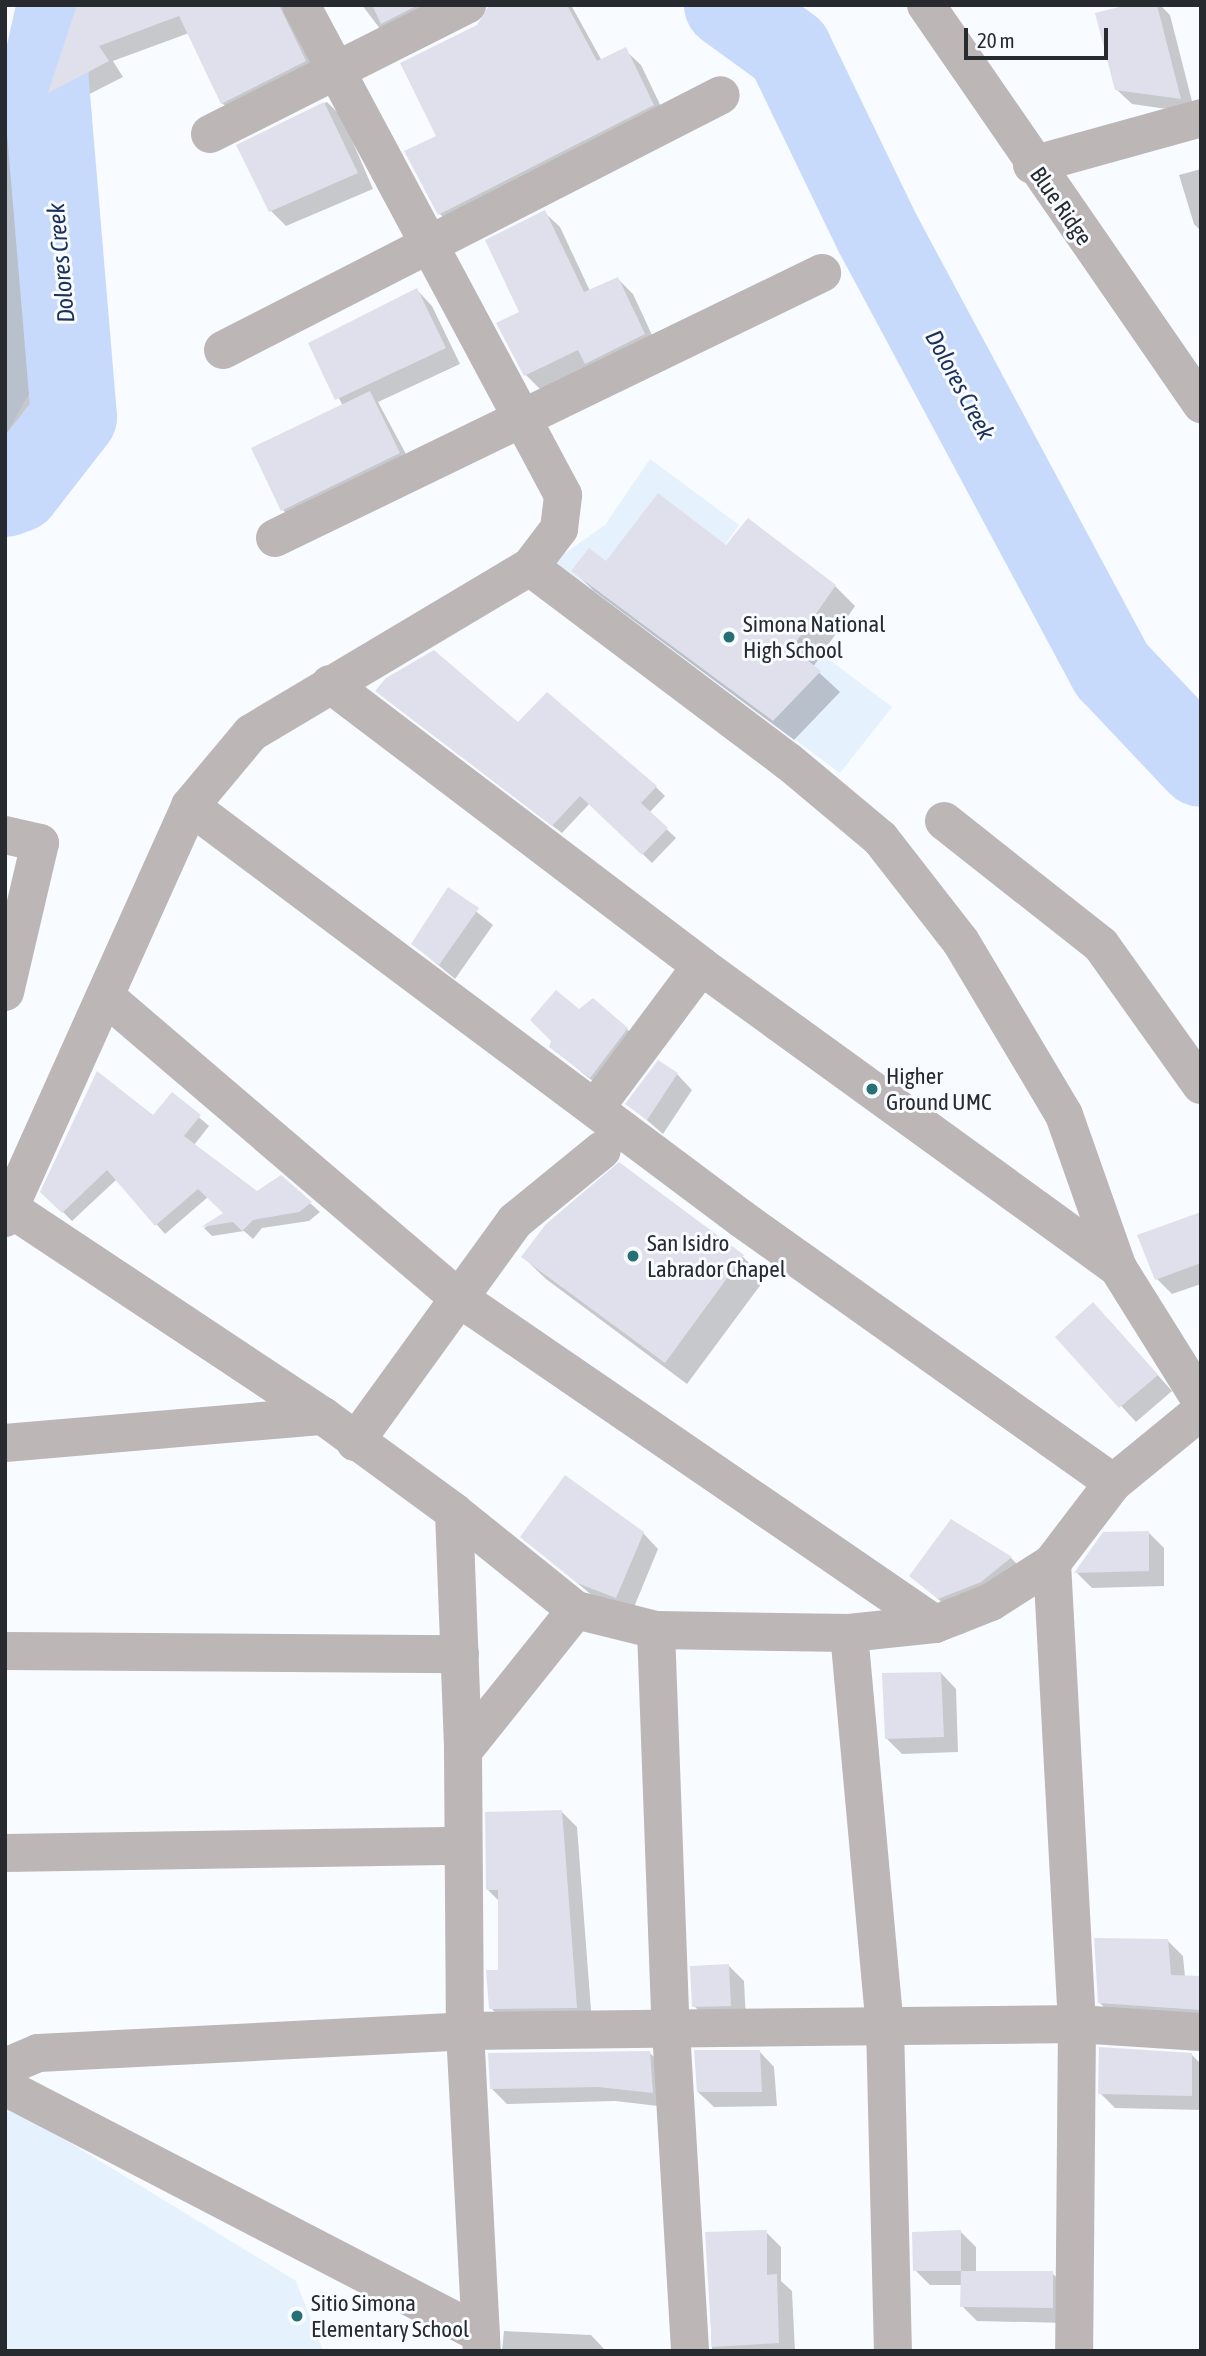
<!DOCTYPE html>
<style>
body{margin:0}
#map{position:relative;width:1206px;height:2356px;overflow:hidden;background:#f8fbff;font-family:"Asap Condensed",sans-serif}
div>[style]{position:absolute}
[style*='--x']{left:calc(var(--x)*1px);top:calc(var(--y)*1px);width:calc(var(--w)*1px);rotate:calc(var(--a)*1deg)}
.built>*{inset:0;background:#e6f1fe}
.shadow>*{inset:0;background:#0003}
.river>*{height:86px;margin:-43px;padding:0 43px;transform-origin:43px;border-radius:43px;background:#c8dafc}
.building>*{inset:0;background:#e0e0ec}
.minor>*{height:38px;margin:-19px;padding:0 19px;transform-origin:19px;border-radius:19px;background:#bcb6b6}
.dots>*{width:19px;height:19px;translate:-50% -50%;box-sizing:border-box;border:4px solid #f8fbff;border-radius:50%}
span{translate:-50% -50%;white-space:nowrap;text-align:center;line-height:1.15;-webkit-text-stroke:6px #f8fbff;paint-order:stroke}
.street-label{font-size:23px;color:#272a2e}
.poi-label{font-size:23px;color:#272a2e}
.left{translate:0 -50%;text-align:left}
.water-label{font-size:24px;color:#1b315c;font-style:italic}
.frame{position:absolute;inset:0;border:7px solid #272a2e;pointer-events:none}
.scale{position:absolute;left:964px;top:28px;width:144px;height:32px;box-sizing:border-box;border:4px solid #272a2e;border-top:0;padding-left:9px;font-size:21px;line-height:24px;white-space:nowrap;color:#272a2e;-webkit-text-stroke:5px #f8fbff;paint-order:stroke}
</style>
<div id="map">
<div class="built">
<div style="clip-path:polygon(13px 85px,34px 347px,33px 387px,5px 436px,5px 86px)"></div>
<div style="clip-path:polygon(650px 459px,739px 525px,708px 568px,892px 707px,840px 773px,554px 561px,605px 525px)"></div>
<div style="clip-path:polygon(5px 2103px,296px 2281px,323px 2351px,5px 2351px)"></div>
</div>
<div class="shadow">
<div style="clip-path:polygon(79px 5px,290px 5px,320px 77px,238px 118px,222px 103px,189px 33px,113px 61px,123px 77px,64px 107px,50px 92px)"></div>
<div style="clip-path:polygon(362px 5px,447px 5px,390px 42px)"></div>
<div style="clip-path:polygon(525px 5px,571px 5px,602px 61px,625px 50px,641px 65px,668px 121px,455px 230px,440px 214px,406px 152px,438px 137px)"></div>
<div style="clip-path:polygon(1134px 5px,1160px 5px,1170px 15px,1195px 113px,1132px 104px,1116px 89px)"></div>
<div style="clip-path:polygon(5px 94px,27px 116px,49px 411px,5px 464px)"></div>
<div style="clip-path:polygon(327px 102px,342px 117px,373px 189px,286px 226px,271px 211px,238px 146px)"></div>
<div style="clip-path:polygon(1201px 169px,1201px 231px,1194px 224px,1179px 175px)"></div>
<div style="clip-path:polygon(544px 212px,560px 227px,590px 291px,618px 279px,633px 294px,659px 350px,541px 390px,526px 375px,522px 313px)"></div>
<div style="clip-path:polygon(417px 290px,432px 306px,460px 364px,378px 402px,414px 469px,298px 525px,283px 510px,343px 406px,310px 343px)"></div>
<div style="clip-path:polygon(726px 547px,835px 586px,855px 606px,813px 667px,840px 692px,794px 740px,594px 591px,573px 570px)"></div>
<div style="clip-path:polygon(386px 699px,518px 724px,656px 787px,665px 796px,649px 813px,676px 838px,652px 863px,590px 803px,562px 833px)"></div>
<div style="clip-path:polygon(448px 889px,493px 925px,455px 979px,413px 944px)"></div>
<div style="clip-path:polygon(579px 1011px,627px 1029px,642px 1044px,606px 1092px,551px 1047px)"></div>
<div style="clip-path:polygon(677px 1074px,692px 1090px,663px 1134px,628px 1104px)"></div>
<div style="clip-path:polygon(173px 1095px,209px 1126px,194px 1145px,257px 1193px,281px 1177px,320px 1212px,309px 1221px,262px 1228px,253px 1239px,244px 1231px,212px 1236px,204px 1228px,225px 1214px,208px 1197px,165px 1234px,117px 1179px,72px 1221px,43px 1192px,154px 1118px)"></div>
<div style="clip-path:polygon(619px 1165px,743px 1257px,765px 1279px,687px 1384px,546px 1279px,523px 1257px)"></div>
<div style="clip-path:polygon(1201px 1213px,1201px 1284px,1172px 1294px,1157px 1279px)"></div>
<div style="clip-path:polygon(1108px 1319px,1172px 1391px,1136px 1422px,1058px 1337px)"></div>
<div style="clip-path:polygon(952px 1521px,1011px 1558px,1026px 1573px,955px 1614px,912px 1576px)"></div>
<div style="clip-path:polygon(1148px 1532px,1164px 1548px,1164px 1586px,1092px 1588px,1077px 1573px)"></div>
<div style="clip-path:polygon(643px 1533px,658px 1549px,632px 1612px,594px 1597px,522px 1537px)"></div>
<div style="clip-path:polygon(941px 1673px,956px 1689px,958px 1752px,902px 1754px,886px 1738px)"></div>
<div style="clip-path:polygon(562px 1812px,577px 1827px,592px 2023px,506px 2024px,491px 2008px,500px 1972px,500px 1902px,488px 1890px)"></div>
<div style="clip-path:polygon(1168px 1941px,1183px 1956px,1185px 1977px,1201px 1978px,1201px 2024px,1115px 2018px,1100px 2003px)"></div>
<div style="clip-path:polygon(728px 1965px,744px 1981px,746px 2021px,709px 2021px,694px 2006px)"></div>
<div style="clip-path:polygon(759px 2051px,774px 2067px,777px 2106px,714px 2107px,698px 2092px)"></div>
<div style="clip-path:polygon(650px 2053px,665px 2068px,667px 2107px,615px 2101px,507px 2104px,492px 2089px)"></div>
<div style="clip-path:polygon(1192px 2055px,1201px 2064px,1201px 2110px,1115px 2108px,1100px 2093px)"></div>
<div style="clip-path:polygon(766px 2232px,781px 2247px,781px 2281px,792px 2291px,795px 2351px,712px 2351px,707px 2234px)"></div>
<div style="clip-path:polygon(961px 2232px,976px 2247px,976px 2273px,1052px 2273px,1068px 2288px,1067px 2323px,977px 2321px,962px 2306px,962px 2285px,930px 2285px,915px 2270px)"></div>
<div style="clip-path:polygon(504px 2331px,591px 2335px,606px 2351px,502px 2351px)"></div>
</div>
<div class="river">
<div style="--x:727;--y:5;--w:77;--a:36"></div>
<div style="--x:789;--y:50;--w:204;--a:64.2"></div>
<div style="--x:878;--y:234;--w:495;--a:61.8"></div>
<div style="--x:1112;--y:670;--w:129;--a:46.6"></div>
<div style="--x:5;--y:494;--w:14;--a:-21"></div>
<div style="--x:18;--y:489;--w:91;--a:-52.1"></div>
<div style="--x:74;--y:417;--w:346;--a:-94.8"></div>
<div style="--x:45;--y:72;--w:69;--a:-77.4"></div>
</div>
<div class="building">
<div style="clip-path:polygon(77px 5px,279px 5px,306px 61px,221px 104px,179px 16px,99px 46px,109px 61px,48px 93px)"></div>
<div style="clip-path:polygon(372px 5px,418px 5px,381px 24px)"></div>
<div style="clip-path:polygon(489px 5px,567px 5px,597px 61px,626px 47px,654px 105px,438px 215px,404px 151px,436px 136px,400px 63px,477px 25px)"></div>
<div style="clip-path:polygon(1127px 5px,1157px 5px,1181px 99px,1115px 90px,1095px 13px)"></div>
<div style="clip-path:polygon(324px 102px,358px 173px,269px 212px,236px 145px)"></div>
<div style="clip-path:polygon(545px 210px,584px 292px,618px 277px,645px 334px,585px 364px,578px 350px,524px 376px,496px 323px,519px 312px,485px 240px)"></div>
<div style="clip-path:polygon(417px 288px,446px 348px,335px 400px,308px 343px)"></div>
<div style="clip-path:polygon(370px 391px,400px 453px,281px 511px,251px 448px)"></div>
<div style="clip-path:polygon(658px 493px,726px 545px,748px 518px,836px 585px,792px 648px,821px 671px,773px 721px,571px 571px,589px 548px,606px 561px)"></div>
<div style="clip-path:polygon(434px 650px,518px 722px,547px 692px,657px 786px,641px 803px,668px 828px,642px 855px,580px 796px,552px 826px,375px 691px,386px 678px)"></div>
<div style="clip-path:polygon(448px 887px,479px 908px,439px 965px,411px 944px)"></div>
<div style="clip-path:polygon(556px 990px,579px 1009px,593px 998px,628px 1028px,590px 1078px,549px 1047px,551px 1041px,530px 1020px)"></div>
<div style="clip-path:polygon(658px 1060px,678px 1073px,647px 1120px,625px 1104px)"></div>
<div style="clip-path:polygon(97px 1071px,153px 1115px,172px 1092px,201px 1115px,184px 1136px,257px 1191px,281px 1175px,312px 1202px,299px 1212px,253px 1220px,242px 1231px,233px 1222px,201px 1227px,223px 1213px,198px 1189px,155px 1226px,107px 1170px,62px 1213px,40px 1192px)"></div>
<div style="clip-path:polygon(619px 1162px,744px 1255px,665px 1363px,521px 1257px,546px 1224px)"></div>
<div style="clip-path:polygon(1201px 1212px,1201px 1263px,1155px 1280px,1137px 1235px)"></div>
<div style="clip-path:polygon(1093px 1302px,1158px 1375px,1119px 1408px,1055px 1337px)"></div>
<div style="clip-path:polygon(565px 1475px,644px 1532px,616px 1598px,577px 1583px,520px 1537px)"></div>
<div style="clip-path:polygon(951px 1519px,1012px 1557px,981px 1582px,938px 1599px,909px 1576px)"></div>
<div style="clip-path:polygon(1149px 1531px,1149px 1571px,1074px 1573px,1103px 1532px)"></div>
<div style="clip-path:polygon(941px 1672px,944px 1737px,885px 1739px,882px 1673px)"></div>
<div style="clip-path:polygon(562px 1810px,577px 2008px,489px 2009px,486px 1970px,498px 1970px,498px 1890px,486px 1890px,485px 1812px)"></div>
<div style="clip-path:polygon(1094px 1938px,1168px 1939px,1171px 1975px,1201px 1976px,1201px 2010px,1098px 2003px)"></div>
<div style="clip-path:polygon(729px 1964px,731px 2006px,692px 2007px,690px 1966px)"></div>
<div style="clip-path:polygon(1099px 2047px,1192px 2053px,1192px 2096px,1098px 2094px)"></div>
<div style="clip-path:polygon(694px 2050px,760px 2050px,762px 2092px,697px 2092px)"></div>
<div style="clip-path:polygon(650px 2051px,653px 2093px,598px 2087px,490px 2089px,488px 2053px)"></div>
<div style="clip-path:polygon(767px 2230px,767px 2275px,777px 2274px,779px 2343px,712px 2347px,705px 2232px)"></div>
<div style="clip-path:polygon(961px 2230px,961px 2271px,913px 2271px,912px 2232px)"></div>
<div style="clip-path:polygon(961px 2271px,1053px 2271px,1053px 2308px,960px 2307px)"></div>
</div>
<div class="minor">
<div style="--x:926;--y:5;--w:485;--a:55.4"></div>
<div style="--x:210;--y:134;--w:288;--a:-26.7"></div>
<div style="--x:1032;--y:165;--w:175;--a:-15.5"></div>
<div style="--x:223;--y:350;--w:559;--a:-27.11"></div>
<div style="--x:275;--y:538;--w:608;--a:-25.85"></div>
<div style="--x:530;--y:567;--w:324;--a:37"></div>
<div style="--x:789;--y:762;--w:119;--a:39.9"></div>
<div style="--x:880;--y:838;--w:132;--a:52.1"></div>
<div style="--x:961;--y:942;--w:201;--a:59.2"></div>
<div style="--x:1064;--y:1115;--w:162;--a:70.6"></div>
<div style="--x:1118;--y:1268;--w:157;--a:58"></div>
<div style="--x:330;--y:684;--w:466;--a:37.2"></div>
<div style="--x:701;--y:966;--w:515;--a:35.91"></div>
<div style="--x:190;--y:806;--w:689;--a:36.8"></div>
<div style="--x:742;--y:1219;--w:455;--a:35.4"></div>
<div style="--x:944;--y:821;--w:200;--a:38.3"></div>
<div style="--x:1101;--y:945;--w:172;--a:54.5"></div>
<div style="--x:5;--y:835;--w:36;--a:13"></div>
<div style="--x:40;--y:843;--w:153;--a:103.2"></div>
<div style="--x:106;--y:997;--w:464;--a:40.5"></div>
<div style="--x:459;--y:1298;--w:577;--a:34.41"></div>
<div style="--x:596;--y:1107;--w:176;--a:-53.3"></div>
<div style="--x:8;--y:1207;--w:378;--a:33.6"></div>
<div style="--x:323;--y:1416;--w:162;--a:36.2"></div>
<div style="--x:454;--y:1512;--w:156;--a:38.8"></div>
<div style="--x:576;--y:1610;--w:82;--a:14"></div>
<div style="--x:656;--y:1630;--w:193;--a:0.9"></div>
<div style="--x:849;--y:1633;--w:86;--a:-6"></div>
<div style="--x:935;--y:1624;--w:22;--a:-21"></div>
<div style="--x:956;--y:1616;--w:38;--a:-22"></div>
<div style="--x:991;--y:1602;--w:72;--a:-32.6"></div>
<div style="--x:1052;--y:1563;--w:101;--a:-52.7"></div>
<div style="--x:1113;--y:1483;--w:114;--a:-39.3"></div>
<div style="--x:5;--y:1218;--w:452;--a:-65.8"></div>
<div style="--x:190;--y:806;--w:95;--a:-50.1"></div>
<div style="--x:251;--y:733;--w:325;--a:-30.8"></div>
<div style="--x:530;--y:567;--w:48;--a:-52.7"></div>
<div style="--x:559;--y:529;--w:34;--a:-83"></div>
<div style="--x:563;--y:495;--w:556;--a:-118.13"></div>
<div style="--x:355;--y:1442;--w:273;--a:-54.1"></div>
<div style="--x:515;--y:1221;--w:112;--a:-39.2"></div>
<div style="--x:5;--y:1443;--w:319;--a:-4.9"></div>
<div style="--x:454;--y:1512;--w:239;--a:87.8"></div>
<div style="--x:463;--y:1751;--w:280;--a:89.6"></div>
<div style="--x:465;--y:2031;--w:320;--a:87"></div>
<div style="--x:1052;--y:1563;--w:462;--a:86.9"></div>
<div style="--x:1077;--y:2024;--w:327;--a:90.5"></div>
<div style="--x:656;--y:1630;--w:400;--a:87.9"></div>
<div style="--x:671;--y:2030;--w:322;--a:86.6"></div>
<div style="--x:849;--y:1633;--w:395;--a:84.8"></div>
<div style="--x:885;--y:2026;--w:325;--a:88.6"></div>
<div style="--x:5;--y:1651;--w:455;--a:0.4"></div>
<div style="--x:463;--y:1751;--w:181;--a:-51.3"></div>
<div style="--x:5;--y:1853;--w:456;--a:-0.9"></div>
<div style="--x:5;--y:2067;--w:36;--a:-23"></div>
<div style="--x:38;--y:2053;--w:428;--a:-2.9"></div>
<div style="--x:465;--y:2031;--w:612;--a:-0.66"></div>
<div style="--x:1077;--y:2024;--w:124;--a:3.7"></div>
<div style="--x:5;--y:2087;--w:536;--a:27.43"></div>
</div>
<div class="dots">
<div style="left:729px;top:637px;background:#257075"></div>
<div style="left:872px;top:1089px;background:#257075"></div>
<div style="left:633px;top:1256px;background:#257075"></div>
<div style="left:297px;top:2316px;background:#257075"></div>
</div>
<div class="street-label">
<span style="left:1061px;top:206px;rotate:55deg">Blue Ridge</span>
</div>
<div class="poi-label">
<span class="left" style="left:743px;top:637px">Simona National<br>High School</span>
<span class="left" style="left:886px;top:1089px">Higher<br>Ground UMC</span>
<span class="left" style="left:647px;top:1256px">San Isidro<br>Labrador Chapel</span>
<span class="left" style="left:311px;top:2316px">Sitio Simona<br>Elementary School</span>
</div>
<div class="water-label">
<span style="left:61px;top:263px;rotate:-95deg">Dolores Creek</span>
<span style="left:960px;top:385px;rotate:62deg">Dolores Creek</span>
</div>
<div class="frame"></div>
<div class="scale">20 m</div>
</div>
